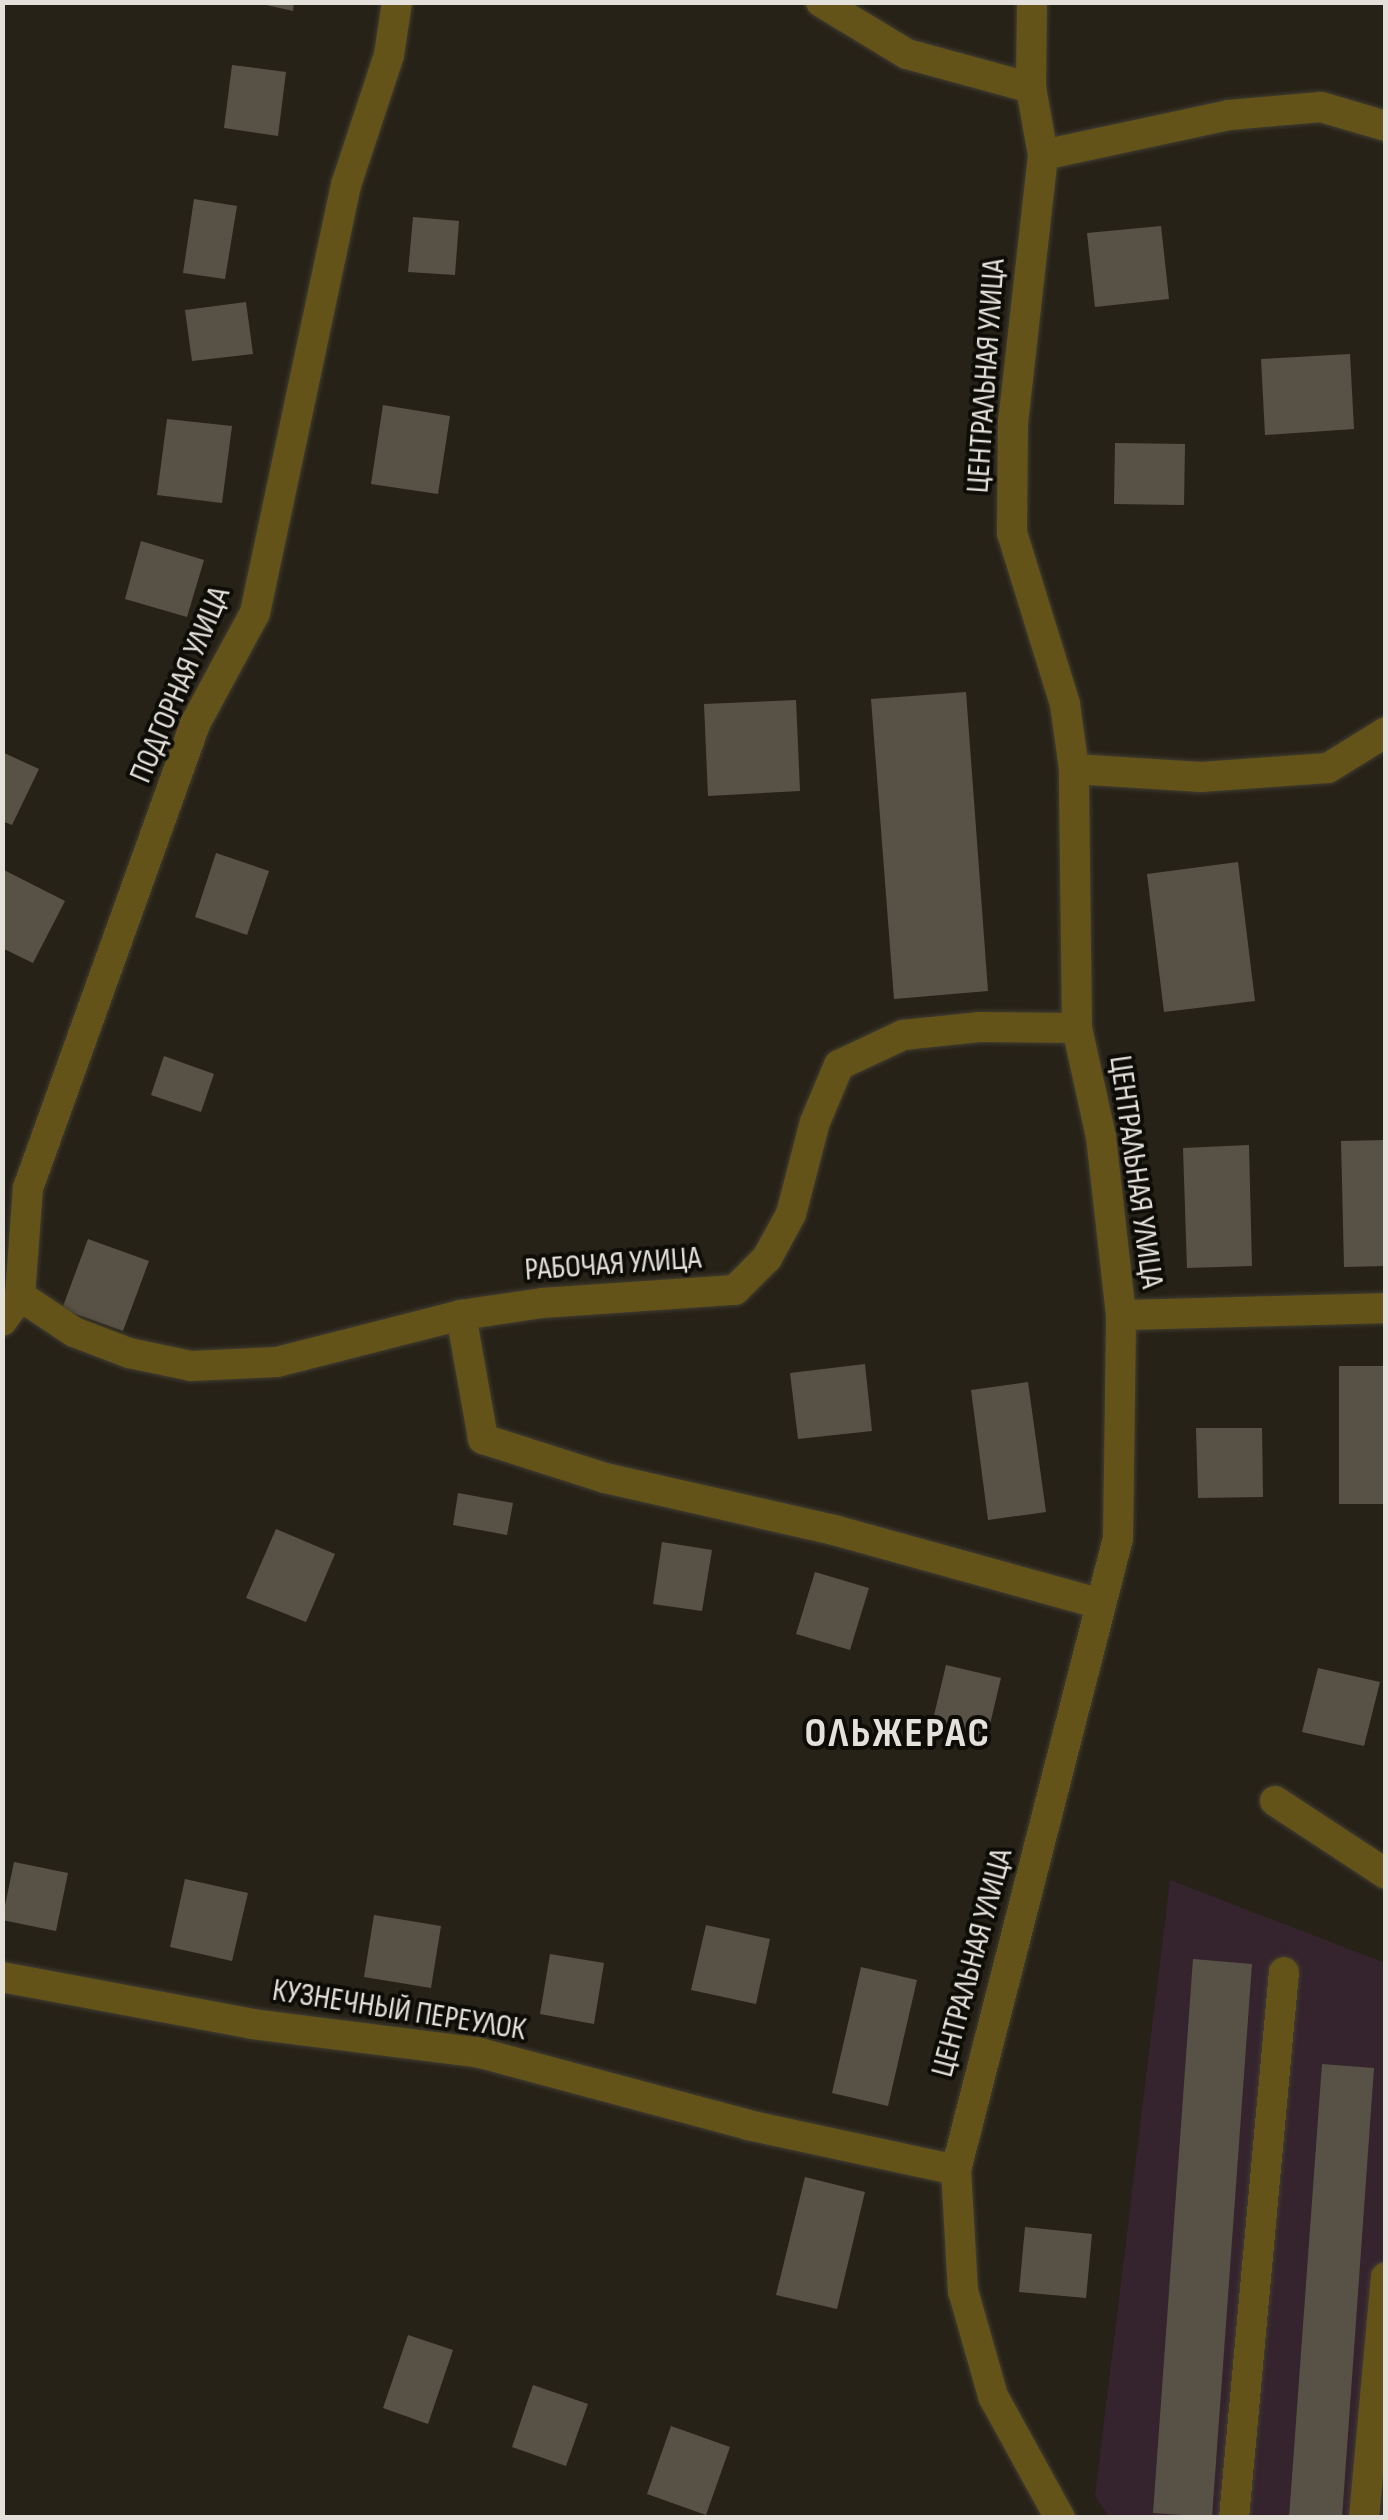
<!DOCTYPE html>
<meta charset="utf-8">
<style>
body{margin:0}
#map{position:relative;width:1388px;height:2520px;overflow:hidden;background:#272217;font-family:"Sofia Sans Condensed",sans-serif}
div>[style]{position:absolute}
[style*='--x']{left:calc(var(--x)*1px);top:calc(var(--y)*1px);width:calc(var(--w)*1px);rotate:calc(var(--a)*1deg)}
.industrial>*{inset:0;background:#35242d}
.building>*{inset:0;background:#585246}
.roads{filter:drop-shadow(0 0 2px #413d32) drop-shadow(0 0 2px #413d32)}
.minor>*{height:30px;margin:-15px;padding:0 15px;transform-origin:15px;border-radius:15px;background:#645319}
span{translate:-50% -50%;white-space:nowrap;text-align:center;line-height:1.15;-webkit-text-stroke:8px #0e0c07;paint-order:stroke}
.street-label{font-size:32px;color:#e4e1da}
.district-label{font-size:42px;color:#e4e1da;font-weight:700;letter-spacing:2.5px}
.frame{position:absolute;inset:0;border:5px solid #e4e1da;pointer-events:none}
</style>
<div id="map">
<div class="industrial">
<div style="clip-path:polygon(1170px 1880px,1385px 1963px,1385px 2517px,1109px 2517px,1095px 2496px)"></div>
</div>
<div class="building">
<div style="clip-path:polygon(253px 2px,294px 2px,293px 11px)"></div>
<div style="clip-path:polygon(232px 65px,286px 72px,278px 136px,224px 128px)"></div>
<div style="clip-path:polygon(194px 199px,237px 206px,225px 279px,183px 273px)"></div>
<div style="clip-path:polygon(413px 217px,459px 221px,455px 275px,408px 272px)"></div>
<div style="clip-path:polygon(1161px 226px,1169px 299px,1095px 307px,1087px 233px)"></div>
<div style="clip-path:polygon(246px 302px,253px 354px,192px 361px,185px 310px)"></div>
<div style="clip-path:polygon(1350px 354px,1354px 429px,1265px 435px,1261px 359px)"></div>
<div style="clip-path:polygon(383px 405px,450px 416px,438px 494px,371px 484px)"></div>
<div style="clip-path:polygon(167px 419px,232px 426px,222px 503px,157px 495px)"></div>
<div style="clip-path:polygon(1115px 443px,1185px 444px,1184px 505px,1114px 504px)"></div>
<div style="clip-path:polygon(141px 541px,204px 560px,187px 617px,125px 599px)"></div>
<div style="clip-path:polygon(966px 692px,988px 991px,894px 999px,871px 699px)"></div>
<div style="clip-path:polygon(796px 700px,800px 791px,708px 796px,704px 704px)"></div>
<div style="clip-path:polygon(2px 752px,39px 769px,12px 825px,2px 821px)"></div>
<div style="clip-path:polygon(216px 853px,269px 871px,247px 935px,195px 917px)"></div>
<div style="clip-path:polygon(1238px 862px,1255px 1001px,1164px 1012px,1147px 874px)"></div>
<div style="clip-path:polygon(2px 869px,65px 901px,33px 963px,2px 948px)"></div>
<div style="clip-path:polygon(164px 1056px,214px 1074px,201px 1112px,151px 1095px)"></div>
<div style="clip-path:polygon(1386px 1140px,1386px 1266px,1344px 1267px,1341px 1141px)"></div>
<div style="clip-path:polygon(1249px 1145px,1252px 1266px,1187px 1268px,1183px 1148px)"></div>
<div style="clip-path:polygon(88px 1239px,149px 1261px,123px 1331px,62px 1309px)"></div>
<div style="clip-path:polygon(865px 1364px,872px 1431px,798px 1439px,790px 1373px)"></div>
<div style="clip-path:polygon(1339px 1366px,1386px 1366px,1386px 1504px,1339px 1504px)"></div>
<div style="clip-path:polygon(1028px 1382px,1046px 1512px,988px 1520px,971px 1390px)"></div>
<div style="clip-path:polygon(1196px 1428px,1262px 1428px,1263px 1497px,1198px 1498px)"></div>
<div style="clip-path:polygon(458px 1493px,513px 1503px,507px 1535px,453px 1525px)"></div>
<div style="clip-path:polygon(276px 1529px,335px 1554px,306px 1622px,246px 1598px)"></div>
<div style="clip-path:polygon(662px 1542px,712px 1550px,702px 1611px,653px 1604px)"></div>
<div style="clip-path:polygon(815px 1572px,869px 1588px,850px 1650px,796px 1634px)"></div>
<div style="clip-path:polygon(946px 1665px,1001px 1678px,986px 1741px,931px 1728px)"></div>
<div style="clip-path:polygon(1318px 1668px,1380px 1682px,1364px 1746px,1302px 1732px)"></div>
<div style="clip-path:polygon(14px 1862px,68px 1873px,56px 1931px,2px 1920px)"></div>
<div style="clip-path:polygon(185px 1879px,248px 1893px,232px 1961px,170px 1947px)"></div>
<div style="clip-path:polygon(374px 1915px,441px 1926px,431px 1988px,364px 1977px)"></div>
<div style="clip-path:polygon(706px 1925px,770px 1939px,756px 2004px,691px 1990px)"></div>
<div style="clip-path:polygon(550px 1954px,604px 1963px,594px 2024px,540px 2014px)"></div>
<div style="clip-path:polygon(1193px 1959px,1252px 1964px,1212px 2517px,1153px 2513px)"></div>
<div style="clip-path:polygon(861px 1967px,917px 1980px,888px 2106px,832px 2093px)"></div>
<div style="clip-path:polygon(1322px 2064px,1374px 2068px,1342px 2518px,1289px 2518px)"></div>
<div style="clip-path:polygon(805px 2177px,865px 2192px,837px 2309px,776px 2295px)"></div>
<div style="clip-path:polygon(1025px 2227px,1092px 2234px,1086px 2298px,1019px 2292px)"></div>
<div style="clip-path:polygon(408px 2335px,453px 2350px,428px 2424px,383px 2408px)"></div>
<div style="clip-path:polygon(533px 2385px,588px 2404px,566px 2466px,512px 2447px)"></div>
<div style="clip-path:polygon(671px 2426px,730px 2447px,706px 2515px,647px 2494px)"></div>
</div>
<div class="roads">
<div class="minor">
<div style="--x:821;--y:2;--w:100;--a:31.2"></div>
<div style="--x:907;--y:54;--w:129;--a:15.3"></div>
<div style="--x:1032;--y:2;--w:86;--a:90.7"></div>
<div style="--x:1031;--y:88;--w:68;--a:79.8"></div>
<div style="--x:1074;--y:769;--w:127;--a:3.6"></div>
<div style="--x:1201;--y:777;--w:127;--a:-4.1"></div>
<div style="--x:1328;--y:768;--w:68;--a:-31.8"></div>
<div style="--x:20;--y:1296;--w:65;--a:33.7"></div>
<div style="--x:74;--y:1332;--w:59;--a:20.9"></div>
<div style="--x:129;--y:1353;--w:63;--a:11.8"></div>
<div style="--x:191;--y:1366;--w:86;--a:-2.7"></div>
<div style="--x:277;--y:1362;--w:190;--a:-14.3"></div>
<div style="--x:461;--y:1315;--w:82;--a:-8.4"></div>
<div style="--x:542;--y:1303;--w:193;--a:-3.9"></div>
<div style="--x:735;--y:1290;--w:45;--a:-45"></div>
<div style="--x:767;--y:1258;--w:50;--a:-61.4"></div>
<div style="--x:791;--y:1214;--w:95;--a:-75.4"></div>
<div style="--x:815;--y:1122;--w:62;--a:-67.2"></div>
<div style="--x:839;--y:1065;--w:71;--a:-25.1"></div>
<div style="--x:903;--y:1035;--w:76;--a:-6"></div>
<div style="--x:979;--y:1027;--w:98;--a:0.6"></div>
<div style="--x:461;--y:1315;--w:126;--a:79.9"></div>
<div style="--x:483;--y:1439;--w:128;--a:17.7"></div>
<div style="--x:605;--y:1478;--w:235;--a:12.8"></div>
<div style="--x:834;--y:1530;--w:277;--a:15.5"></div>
<div style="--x:1121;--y:1315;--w:265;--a:-1.5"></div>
<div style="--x:2;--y:1321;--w:31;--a:-54"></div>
<div style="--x:20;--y:1296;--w:108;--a:-85.8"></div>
<div style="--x:28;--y:1188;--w:495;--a:-70.2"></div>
<div style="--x:196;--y:722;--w:124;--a:-61.6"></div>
<div style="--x:255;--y:613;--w:438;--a:-78"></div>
<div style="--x:346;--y:185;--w:137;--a:-71.7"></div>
<div style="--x:389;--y:55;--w:54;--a:-81.4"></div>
<div style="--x:1275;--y:1801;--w:133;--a:33.3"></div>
<div style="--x:2;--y:1977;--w:254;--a:10.6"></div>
<div style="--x:252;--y:2024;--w:230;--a:7.2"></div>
<div style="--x:480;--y:2053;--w:278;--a:15"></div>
<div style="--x:748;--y:2125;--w:213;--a:12.2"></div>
<div style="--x:1060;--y:2518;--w:139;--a:-118.8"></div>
<div style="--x:993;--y:2396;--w:109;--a:-105.9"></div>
<div style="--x:963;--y:2291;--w:121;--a:-93.3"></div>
<div style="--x:956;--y:2170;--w:652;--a:-75.62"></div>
<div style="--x:1118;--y:1538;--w:223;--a:-89.2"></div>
<div style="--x:1121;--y:1315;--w:179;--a:-96.4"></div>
<div style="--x:1101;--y:1137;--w:112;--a:-102.4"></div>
<div style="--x:1077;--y:1028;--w:259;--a:-90.7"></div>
<div style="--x:1074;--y:769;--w:66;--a:-97.9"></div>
<div style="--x:1065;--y:704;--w:179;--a:-107.2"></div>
<div style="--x:1012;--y:533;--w:110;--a:-89.5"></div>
<div style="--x:1013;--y:423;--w:270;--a:-83.6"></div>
<div style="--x:1043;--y:155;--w:190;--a:-12.1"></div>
<div style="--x:1229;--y:115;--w:92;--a:-5"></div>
<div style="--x:1321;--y:107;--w:68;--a:16.3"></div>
<div style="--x:1234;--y:2518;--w:548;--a:-84.77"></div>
<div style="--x:1364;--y:2518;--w:242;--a:-84.8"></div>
</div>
</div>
<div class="street-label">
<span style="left:987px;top:376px;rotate:-86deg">ЦЕНТРАЛЬНАЯ УЛИЦА</span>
<span style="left:181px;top:685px;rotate:-67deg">ПОДГОРНАЯ УЛИЦА</span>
<span style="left:1135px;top:1172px;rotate:82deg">ЦЕНТРАЛЬНАЯ УЛИЦА</span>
<span style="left:613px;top:1265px;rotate:-4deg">РАБОЧАЯ УЛИЦА</span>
<span style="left:973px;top:1963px;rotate:-75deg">ЦЕНТРАЛЬНАЯ УЛИЦА</span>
<span style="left:399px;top:2011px;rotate:9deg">КУЗНЕЧНЫЙ ПЕРЕУЛОК</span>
</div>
<div class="district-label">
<span style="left:898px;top:1734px">ОЛЬЖЕРАС</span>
</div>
<div class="frame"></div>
</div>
